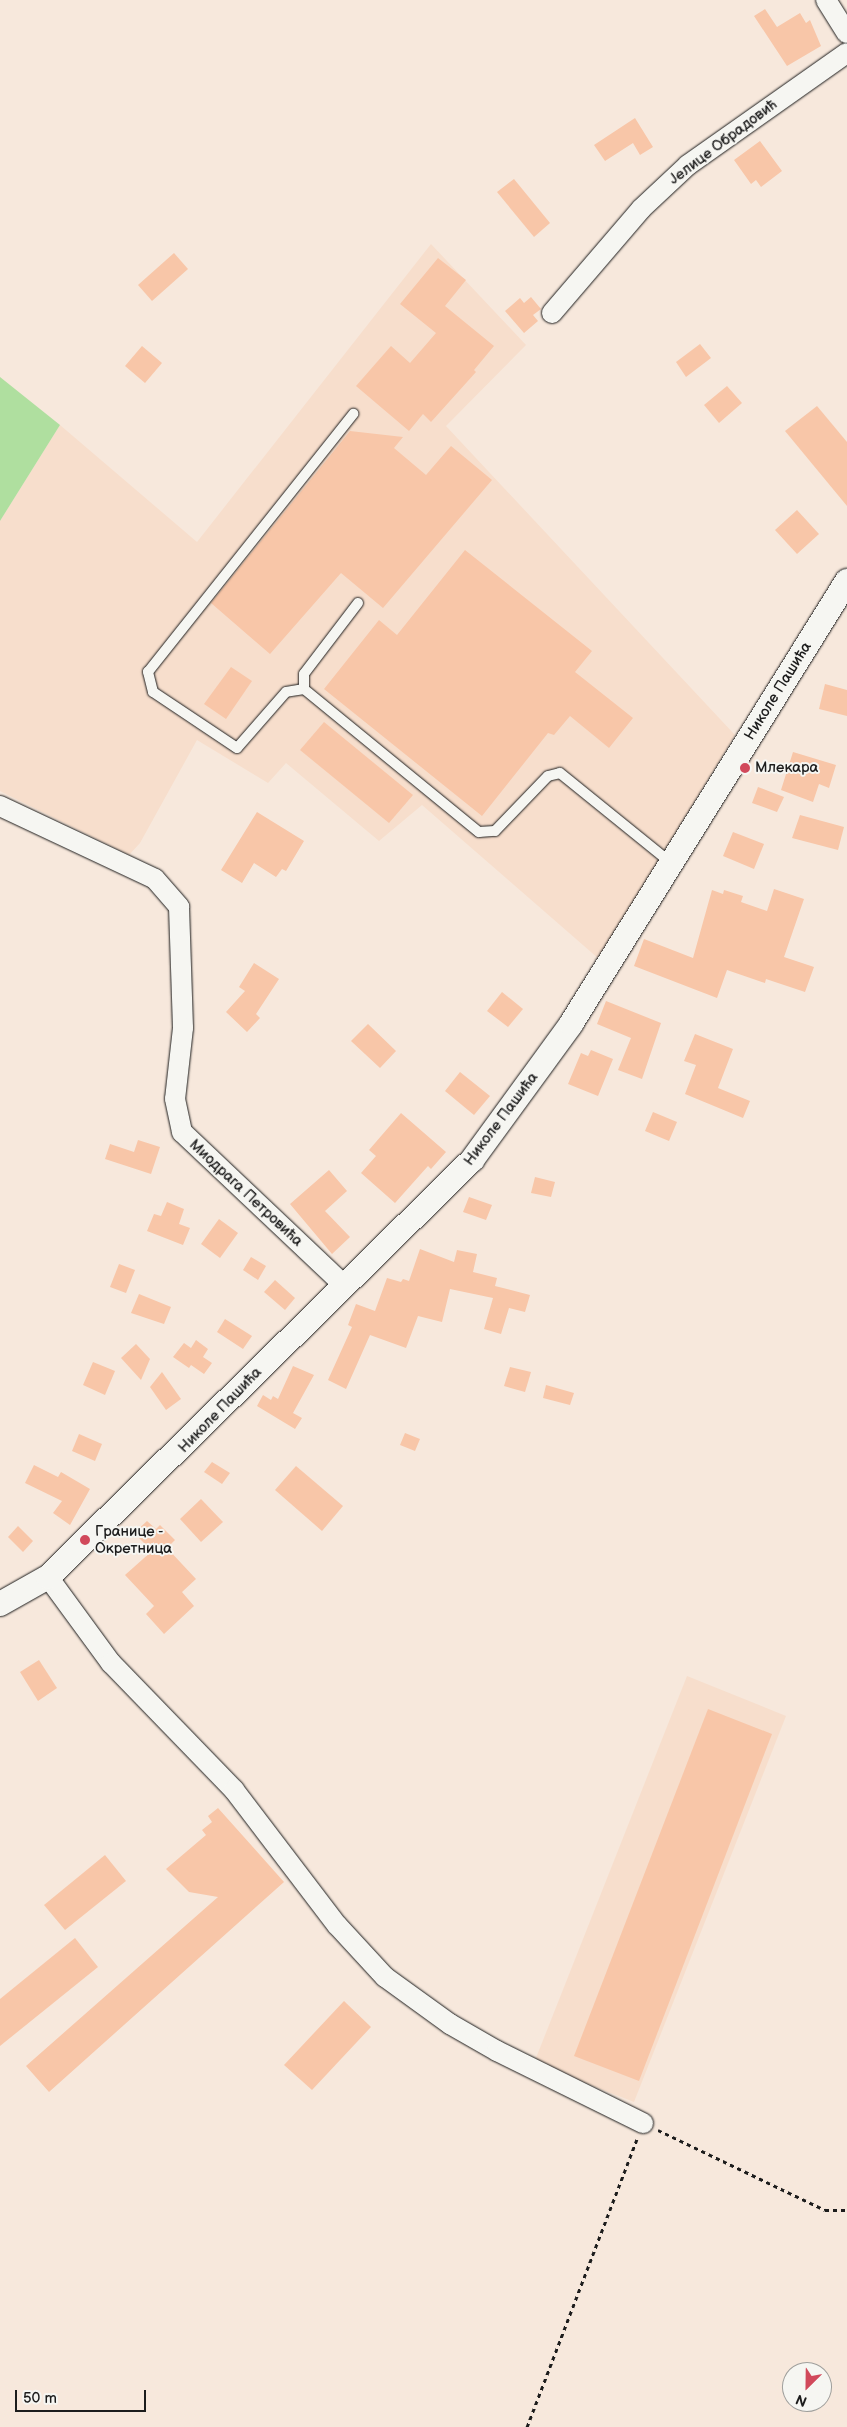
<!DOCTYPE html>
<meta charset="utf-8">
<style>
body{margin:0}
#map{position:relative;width:847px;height:2427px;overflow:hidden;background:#f7e8dc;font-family:"Balsamiq Sans",sans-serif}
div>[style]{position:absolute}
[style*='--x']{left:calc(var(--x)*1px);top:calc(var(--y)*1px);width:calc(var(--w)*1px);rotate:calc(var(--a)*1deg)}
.built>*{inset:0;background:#f7decc}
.green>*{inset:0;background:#afdf9f}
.building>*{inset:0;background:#f8c6a8}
.path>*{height:3px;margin-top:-1.5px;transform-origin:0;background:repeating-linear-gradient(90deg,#1c1c1c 0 4px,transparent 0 8px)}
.roads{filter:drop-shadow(0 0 1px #1c1c1c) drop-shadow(0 0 1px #1c1c1c)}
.service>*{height:10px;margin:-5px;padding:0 5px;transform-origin:5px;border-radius:5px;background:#f6f6f2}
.minor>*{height:20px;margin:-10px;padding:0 10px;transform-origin:10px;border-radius:10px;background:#f6f6f2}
.tertiary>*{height:24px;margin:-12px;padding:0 12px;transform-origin:12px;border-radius:12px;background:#f6f6f2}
.dots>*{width:14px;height:14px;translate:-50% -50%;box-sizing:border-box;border:2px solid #f6f6f2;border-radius:50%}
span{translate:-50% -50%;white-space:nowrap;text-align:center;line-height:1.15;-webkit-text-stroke:4px #f6f6f2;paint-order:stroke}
.street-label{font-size:15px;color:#1c1c1c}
.poi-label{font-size:15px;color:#1c1c1c}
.left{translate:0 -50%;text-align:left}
.north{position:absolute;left:782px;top:2362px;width:50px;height:50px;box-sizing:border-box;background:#f6f6f2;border:1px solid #9f9f9c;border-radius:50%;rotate:203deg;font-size:14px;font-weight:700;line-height:20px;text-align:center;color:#1c1c1c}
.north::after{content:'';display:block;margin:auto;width:18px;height:22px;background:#d1495b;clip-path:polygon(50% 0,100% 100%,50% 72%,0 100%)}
.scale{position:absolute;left:15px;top:2390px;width:131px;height:22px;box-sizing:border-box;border:2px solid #1c1c1c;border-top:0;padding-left:6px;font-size:15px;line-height:18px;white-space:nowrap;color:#1c1c1c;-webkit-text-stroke:4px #f6f6f2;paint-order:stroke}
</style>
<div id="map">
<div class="built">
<div style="clip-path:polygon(431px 244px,526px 345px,446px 426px,735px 735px,599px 959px,422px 805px,379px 841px,286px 763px,268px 783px,197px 740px,140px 843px,129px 855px,0 791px,0 521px,60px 425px,197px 542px)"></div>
<div style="clip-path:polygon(687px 1676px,786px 1716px,634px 2102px,534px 2063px)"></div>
</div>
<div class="green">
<div style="clip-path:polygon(0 377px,60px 425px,0 521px)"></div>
</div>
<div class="building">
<div style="clip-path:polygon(765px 9px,777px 27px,800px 13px,806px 23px,810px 20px,821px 46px,787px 66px,754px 16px)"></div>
<div style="clip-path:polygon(635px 118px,653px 147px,640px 155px,633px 143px,605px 161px,594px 145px)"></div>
<div style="clip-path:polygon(760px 141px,782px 171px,761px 187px,756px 180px,751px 184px,734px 160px)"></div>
<div style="clip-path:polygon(514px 179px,550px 223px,534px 237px,497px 192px)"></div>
<div style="clip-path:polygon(174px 253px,188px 269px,152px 301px,138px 285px)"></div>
<div style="clip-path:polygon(438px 258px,466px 280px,445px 306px,494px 346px,474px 370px,476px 372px,431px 422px,423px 414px,409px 431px,356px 386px,391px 346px,410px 363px,436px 333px,400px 304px)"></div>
<div style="clip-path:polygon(531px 297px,541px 309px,533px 315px,538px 321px,524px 333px,505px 311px,520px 298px,524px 303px)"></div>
<div style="clip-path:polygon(700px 344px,711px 358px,686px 377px,676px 362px)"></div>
<div style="clip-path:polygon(142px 346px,162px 363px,145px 383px,125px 366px)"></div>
<div style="clip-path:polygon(727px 386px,742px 403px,719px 423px,704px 405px)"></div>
<div style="clip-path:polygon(817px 406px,847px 442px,847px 506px,785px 431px)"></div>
<div style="clip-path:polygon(350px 431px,403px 437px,394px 448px,426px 475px,451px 446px,492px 480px,383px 608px,341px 573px,270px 654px,211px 603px)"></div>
<div style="clip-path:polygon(797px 510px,819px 534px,797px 554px,775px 530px)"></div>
<div style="clip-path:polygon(465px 550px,592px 651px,575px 672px,633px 718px,609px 748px,570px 716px,554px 735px,548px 733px,482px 816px,324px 689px,379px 620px,397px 635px)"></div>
<div style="clip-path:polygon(231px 667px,252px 681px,226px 719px,204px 704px)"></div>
<div style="clip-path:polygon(825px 684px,847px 690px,847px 716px,819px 709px)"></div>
<div style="clip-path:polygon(324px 722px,413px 795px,389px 823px,300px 750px)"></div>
<div style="clip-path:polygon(793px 752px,836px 765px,829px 788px,819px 784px,813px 802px,781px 790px)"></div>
<div style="clip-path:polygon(758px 787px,784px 797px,777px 812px,752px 803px)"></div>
<div style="clip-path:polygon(257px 812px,304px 841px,286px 871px,282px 869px,276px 877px,254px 863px,242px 883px,221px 870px)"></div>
<div style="clip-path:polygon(800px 815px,844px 827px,838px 850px,792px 838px)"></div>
<div style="clip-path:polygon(733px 832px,764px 844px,754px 869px,723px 856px)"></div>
<div style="clip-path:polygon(774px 889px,804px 899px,784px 957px,814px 967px,805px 992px,766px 979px,765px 983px,727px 970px,717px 998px,634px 966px,644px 939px,693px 958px,712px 890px,723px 894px,724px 890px,743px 896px,741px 902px,767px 911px)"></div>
<div style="clip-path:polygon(254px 963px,279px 979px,256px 1014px,260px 1018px,247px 1032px,226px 1012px,245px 991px,239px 987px)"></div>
<div style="clip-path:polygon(502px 992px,523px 1009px,508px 1027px,487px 1011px)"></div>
<div style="clip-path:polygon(606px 1001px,661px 1023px,642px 1079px,618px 1070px,631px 1038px,597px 1024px)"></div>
<div style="clip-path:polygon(368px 1024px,396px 1051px,380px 1068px,351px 1041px)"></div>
<div style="clip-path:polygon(695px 1034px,733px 1049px,718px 1088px,750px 1101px,743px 1118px,685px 1094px,696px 1065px,684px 1061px)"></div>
<div style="clip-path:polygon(591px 1050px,613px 1059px,598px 1096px,568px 1084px,581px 1053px,588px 1056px)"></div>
<div style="clip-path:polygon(460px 1072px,490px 1096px,474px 1115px,445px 1091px)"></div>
<div style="clip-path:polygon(653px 1112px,677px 1122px,669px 1141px,645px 1131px)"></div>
<div style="clip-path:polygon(401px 1113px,446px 1152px,431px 1169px,428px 1166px,395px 1203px,361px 1173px,376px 1156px,369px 1150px)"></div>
<div style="clip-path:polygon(138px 1140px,160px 1147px,151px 1174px,105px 1159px,110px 1144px,134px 1152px)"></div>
<div style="clip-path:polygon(329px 1170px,347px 1191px,325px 1211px,350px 1237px,332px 1254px,290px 1204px)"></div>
<div style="clip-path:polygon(535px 1177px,555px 1182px,551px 1197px,531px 1193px)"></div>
<div style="clip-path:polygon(469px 1197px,492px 1205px,486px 1220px,463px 1212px)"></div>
<div style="clip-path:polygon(167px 1202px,184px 1209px,179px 1224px,190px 1228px,183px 1245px,147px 1231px,154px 1214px,161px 1216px)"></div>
<div style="clip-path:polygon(219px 1219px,238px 1233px,220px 1258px,201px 1244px)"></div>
<div style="clip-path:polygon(420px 1249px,454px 1262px,457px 1250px,477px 1254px,473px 1272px,497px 1278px,495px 1286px,530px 1295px,525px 1312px,509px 1308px,501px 1334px,484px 1329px,493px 1298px,450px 1289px,442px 1322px,418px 1316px,406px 1348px,370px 1335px,346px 1389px,328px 1380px,352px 1327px,348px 1325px,356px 1304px,375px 1311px,387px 1278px,401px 1282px,403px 1279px,409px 1281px)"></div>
<div style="clip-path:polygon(251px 1257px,266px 1266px,258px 1280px,243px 1270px)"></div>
<div style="clip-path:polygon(119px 1264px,135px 1270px,126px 1293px,110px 1287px)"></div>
<div style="clip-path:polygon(275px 1280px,295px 1298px,285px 1310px,264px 1292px)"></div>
<div style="clip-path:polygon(139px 1294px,171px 1307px,164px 1324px,131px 1313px)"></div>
<div style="clip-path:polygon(225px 1319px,252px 1336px,243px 1349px,217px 1332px)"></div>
<div style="clip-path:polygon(196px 1340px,208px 1349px,203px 1357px,212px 1363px,204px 1374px,191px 1365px,189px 1368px,173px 1357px,184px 1343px,191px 1348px)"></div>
<div style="clip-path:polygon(136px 1344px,150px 1359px,141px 1380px,121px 1358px)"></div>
<div style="clip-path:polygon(93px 1362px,115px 1371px,105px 1395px,83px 1385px)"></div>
<div style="clip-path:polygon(293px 1366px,314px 1375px,293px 1413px,302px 1418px,295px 1429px,257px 1406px,263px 1395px,271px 1400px,273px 1396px,278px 1399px)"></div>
<div style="clip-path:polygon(510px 1367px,531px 1372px,525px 1392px,504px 1386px)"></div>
<div style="clip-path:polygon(162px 1372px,181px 1399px,166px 1410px,150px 1387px)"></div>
<div style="clip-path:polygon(546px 1385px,574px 1393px,570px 1405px,543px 1398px)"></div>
<div style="clip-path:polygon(405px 1433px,420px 1439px,415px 1451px,400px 1445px)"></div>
<div style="clip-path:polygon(79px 1434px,102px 1444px,95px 1461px,72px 1451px)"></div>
<div style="clip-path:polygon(212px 1462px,230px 1473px,222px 1484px,204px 1472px)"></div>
<div style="clip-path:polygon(34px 1465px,58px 1477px,61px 1472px,90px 1489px,70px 1525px,53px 1513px,62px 1501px,25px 1483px)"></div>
<div style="clip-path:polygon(296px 1466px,343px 1506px,322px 1531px,275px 1490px)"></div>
<div style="clip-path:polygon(201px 1499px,223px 1522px,201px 1542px,180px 1519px)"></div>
<div style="clip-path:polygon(147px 1521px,156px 1529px,160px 1525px,175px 1540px,167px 1548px,196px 1579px,182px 1592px,194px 1606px,164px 1634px,146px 1614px,154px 1606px,125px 1575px,152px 1551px,134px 1533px)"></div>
<div style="clip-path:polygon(18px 1526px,33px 1541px,23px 1552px,8px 1537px)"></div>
<div style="clip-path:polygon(39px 1660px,57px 1688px,38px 1701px,20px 1672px)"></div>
<div style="clip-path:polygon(708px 1709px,772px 1734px,639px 2081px,574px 2056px)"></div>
<div style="clip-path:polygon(218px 1808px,284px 1882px,49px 2092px,26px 2066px,218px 1897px,189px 1892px,166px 1869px,206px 1835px,202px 1830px,212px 1822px,208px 1816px)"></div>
<div style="clip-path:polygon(105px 1855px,126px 1881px,65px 1930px,44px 1905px)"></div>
<div style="clip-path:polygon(75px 1938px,98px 1967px,0 2046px,0 1999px)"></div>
<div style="clip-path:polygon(344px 2001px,371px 2027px,312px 2090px,284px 2065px)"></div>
</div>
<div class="path">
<div style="--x:658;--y:2130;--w:185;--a:25.6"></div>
<div style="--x:825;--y:2210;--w:22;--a:0"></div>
<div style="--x:527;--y:2427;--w:308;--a:-69.1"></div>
</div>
<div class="roads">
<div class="service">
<div style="--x:358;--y:603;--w:89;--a:127.3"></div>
<div style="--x:304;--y:674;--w:15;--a:90"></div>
<div style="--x:304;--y:689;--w:226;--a:39.3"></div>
<div style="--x:479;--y:832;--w:16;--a:-4"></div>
<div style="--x:495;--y:831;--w:76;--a:-46.1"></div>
<div style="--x:548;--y:776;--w:12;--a:-14"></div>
<div style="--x:560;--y:773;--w:141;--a:39"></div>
<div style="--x:304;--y:689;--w:18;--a:171"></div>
<div style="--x:286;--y:692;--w:74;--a:131.2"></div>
<div style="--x:237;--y:748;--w:101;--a:-146.3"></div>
<div style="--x:153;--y:692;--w:21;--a:-104"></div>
<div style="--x:148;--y:672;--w:330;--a:-51.5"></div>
</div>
<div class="minor">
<div style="--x:826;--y:0;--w:39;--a:58"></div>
<div style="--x:552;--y:313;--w:137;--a:-49.4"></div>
<div style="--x:641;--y:209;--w:64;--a:-43.1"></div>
<div style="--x:688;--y:165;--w:194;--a:-35.2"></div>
<div style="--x:0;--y:806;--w:171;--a:25.2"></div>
<div style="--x:155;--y:879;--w:37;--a:49"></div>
<div style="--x:179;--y:907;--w:121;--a:88.1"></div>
<div style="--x:183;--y:1028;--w:71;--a:96.4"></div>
<div style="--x:175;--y:1099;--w:34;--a:78"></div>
<div style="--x:182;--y:1132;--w:221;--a:43.4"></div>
<div style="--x:48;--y:1577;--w:107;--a:53.8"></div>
<div style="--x:111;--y:1663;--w:177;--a:45.9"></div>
<div style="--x:234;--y:1790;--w:170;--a:52.7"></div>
<div style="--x:337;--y:1925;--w:71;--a:47.3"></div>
<div style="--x:385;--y:1977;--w:80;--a:35.9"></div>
<div style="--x:450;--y:2024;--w:54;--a:29.9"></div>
<div style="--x:497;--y:2051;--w:163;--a:26.3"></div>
</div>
<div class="tertiary">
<div style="--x:0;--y:1604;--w:55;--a:-29.4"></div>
<div style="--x:48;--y:1577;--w:595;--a:-44.52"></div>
<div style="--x:472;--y:1160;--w:168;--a:-53.9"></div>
<div style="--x:571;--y:1024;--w:522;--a:-58.08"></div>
</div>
</div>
<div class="dots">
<div style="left:745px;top:768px;background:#d1495b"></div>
<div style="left:85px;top:1540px;background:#d1495b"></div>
</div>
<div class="street-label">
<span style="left:723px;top:142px;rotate:-37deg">Јелице Обрадовић</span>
<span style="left:778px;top:691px;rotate:-58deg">Николе Пашића</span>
<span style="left:501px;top:1119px;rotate:-53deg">Николе Пашића</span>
<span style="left:246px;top:1193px;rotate:43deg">Миодрага Петровића</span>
<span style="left:220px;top:1410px;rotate:-46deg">Николе Пашића</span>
</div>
<div class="poi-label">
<span class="left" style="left:755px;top:768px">Млекара</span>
<span class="left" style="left:95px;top:1540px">Границе -<br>Окретница</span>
</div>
<div class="north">N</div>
<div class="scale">50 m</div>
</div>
